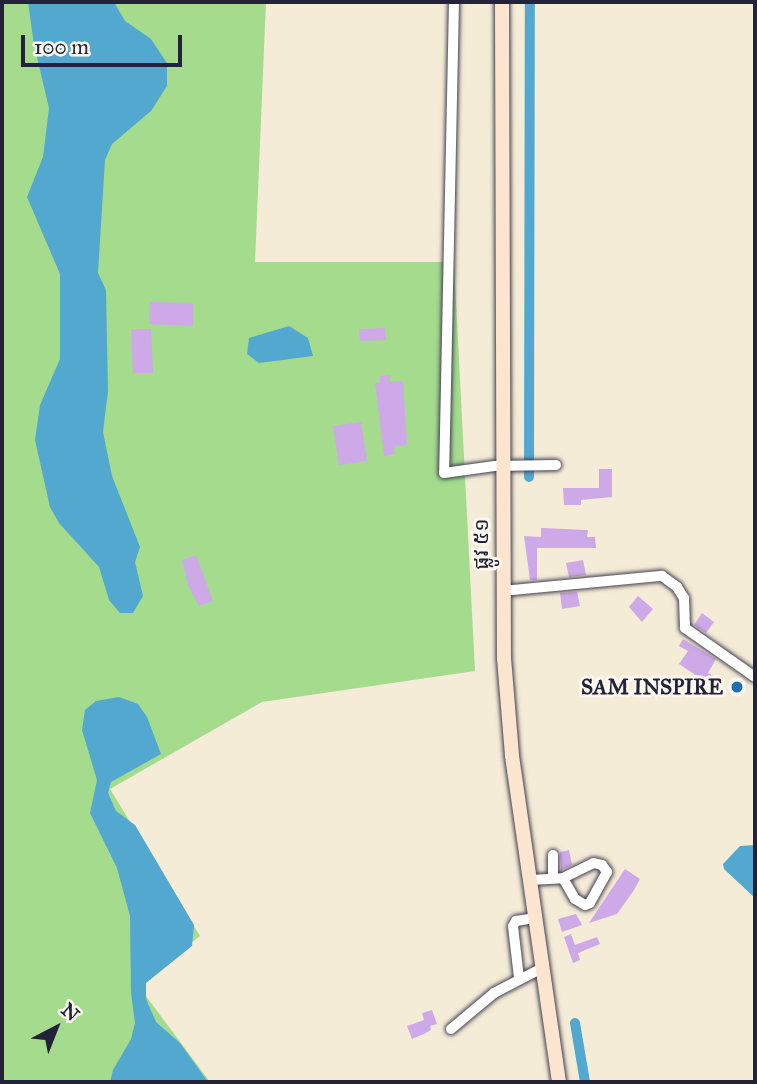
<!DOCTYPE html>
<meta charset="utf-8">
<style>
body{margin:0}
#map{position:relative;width:757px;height:1084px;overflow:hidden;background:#f5ecd7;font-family:"IM FELL Great Primer","Noto Sans Khmer",serif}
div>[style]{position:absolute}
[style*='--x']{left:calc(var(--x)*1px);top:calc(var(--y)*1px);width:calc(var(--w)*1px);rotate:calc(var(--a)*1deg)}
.green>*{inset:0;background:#a4db8d}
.water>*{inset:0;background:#52a8ce}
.canal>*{height:10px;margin:-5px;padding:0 5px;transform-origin:5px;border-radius:5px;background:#52a8ce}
.building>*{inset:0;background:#cea9e8}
.roads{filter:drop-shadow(0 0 2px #424052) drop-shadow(0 0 2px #424052)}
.minor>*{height:10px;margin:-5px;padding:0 5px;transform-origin:5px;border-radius:5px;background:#fff}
.secondary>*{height:14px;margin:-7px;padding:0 7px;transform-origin:7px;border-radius:7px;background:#fce5cf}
.dots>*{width:19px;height:19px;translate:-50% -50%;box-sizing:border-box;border:4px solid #fbf7ec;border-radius:50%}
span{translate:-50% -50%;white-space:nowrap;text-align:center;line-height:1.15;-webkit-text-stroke:6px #fbf7ec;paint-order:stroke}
.street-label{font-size:21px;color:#22223b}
.poi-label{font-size:21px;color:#22223b;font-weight:700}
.right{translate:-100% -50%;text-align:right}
.frame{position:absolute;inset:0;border:4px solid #22223b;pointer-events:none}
.north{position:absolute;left:21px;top:993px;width:70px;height:70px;-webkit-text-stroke:5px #fbf7ec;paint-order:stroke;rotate:42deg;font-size:19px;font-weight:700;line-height:28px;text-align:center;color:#22223b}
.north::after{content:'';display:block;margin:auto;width:24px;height:32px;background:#22223b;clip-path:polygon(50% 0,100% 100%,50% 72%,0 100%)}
.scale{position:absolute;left:21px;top:35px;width:161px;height:32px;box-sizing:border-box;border:4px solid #22223b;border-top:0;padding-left:9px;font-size:21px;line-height:24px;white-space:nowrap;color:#22223b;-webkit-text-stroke:5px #fbf7ec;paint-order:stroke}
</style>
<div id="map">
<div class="green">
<div style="clip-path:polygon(2px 2px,266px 2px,255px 262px,454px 262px,475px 671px,262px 702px,110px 789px,200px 936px,137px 984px,210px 1082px,2px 1082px)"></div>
</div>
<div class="water">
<div style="clip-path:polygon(28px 2px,114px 2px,125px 21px,151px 39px,167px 63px,167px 86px,151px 111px,112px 144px,105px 160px,98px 273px,106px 290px,108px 391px,103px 432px,112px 476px,140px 547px,135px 562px,143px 596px,133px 613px,120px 613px,109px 600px,99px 567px,59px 523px,50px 507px,35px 440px,40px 405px,60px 359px,60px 274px,27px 197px,43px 157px,49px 108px,34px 45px)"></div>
<div style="clip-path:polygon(289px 326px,308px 338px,313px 356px,259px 363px,247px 354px,249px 338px)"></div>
<div style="clip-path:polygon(119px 697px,138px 704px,147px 717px,161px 754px,111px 782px,108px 793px,116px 811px,135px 825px,194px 925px,192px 946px,146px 983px,146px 999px,156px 1022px,180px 1043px,208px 1082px,110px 1082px,113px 1070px,131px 1039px,135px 1023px,131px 993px,130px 916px,117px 868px,90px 813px,97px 780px,82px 730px,85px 710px,96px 701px)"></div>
<div style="clip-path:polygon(755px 845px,755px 898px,724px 869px,723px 864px,740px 846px)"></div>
</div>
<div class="canal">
<div style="--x:529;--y:477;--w:475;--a:-89.9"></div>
<div style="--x:575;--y:1023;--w:60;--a:80.4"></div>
</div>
<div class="building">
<div style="clip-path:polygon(150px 302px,193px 303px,193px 326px,149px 324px)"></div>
<div style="clip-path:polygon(385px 328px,386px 340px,360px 341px,359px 329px)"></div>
<div style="clip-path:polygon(131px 329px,151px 329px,153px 373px,133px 373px)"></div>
<div style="clip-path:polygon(390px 375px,390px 382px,403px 381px,407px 445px,394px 447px,395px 454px,384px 456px,375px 383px,380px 383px,380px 376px)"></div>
<div style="clip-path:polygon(361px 422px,367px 461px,339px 465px,333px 426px)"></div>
<div style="clip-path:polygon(599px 469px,612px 469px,612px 497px,581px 500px,581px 505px,564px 505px,563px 488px,599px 488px)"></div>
<div style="clip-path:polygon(541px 528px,588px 530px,587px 537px,595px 537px,596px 548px,537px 548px,537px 580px,530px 580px,524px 536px,541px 537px)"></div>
<div style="clip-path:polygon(196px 555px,213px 601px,199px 606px,188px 585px,182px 560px)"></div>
<div style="clip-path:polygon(583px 560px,586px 575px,569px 577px,566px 563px)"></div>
<div style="clip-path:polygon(577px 592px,580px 606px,562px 609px,560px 593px)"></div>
<div style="clip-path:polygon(638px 596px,653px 609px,642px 622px,629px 607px)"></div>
<div style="clip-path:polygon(702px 613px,714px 622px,706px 633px,694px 625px)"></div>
<div style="clip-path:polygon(683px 639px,716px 659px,708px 673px,714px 676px,709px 684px,679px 664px,688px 651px,679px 646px)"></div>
<div style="clip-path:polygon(569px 850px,572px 865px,561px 870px,560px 852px)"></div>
<div style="clip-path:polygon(625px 869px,640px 879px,634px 890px,617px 914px,589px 923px)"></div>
<div style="clip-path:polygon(576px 914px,582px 925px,562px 932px,558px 919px)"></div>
<div style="clip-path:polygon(571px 934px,575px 945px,597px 937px,600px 944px,578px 953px,580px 960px,573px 963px,564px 937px)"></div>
<div style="clip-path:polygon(432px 1010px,437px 1024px,430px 1026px,431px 1030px,424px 1034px,412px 1039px,407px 1026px,424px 1020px,422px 1013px)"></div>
</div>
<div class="roads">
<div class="minor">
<div style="--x:454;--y:2;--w:471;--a:91.2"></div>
<div style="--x:444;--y:473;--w:51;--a:-7.8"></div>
<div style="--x:495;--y:466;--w:61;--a:-0.9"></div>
<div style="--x:502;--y:591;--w:161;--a:-5.4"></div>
<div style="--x:662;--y:576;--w:19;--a:36"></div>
<div style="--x:677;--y:587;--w:13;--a:58"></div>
<div style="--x:684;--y:598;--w:30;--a:88"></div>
<div style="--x:685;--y:628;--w:85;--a:35"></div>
<div style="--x:553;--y:878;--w:23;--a:-90"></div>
<div style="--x:530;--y:880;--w:33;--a:-3"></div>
<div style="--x:563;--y:878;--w:34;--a:-26"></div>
<div style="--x:594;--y:863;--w:8;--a:14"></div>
<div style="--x:602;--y:865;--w:9;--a:54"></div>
<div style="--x:607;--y:872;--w:35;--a:119"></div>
<div style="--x:590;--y:903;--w:5;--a:158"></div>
<div style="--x:585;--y:905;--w:12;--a:-149"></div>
<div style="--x:575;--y:899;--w:24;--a:-120"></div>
<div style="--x:519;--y:978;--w:52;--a:-96.6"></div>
<div style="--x:513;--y:926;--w:6;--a:-59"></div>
<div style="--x:516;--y:921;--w:20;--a:-9"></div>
<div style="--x:451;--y:1029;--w:56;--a:-39.9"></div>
<div style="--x:494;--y:993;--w:54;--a:-27.5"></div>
</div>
<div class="secondary">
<div style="--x:502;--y:2;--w:656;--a:89.83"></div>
<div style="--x:504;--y:658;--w:98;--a:85.3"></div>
<div style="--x:512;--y:756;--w:329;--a:81.8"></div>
</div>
</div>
<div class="dots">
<div style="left:737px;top:687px;background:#1f6fb2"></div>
</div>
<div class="street-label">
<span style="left:481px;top:544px;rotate:-90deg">ផ្លូវ ៥១</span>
</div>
<div class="poi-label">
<span class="right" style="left:723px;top:687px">SAM INSPIRE</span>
</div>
<div class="frame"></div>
<div class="north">N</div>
<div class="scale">100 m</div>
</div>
